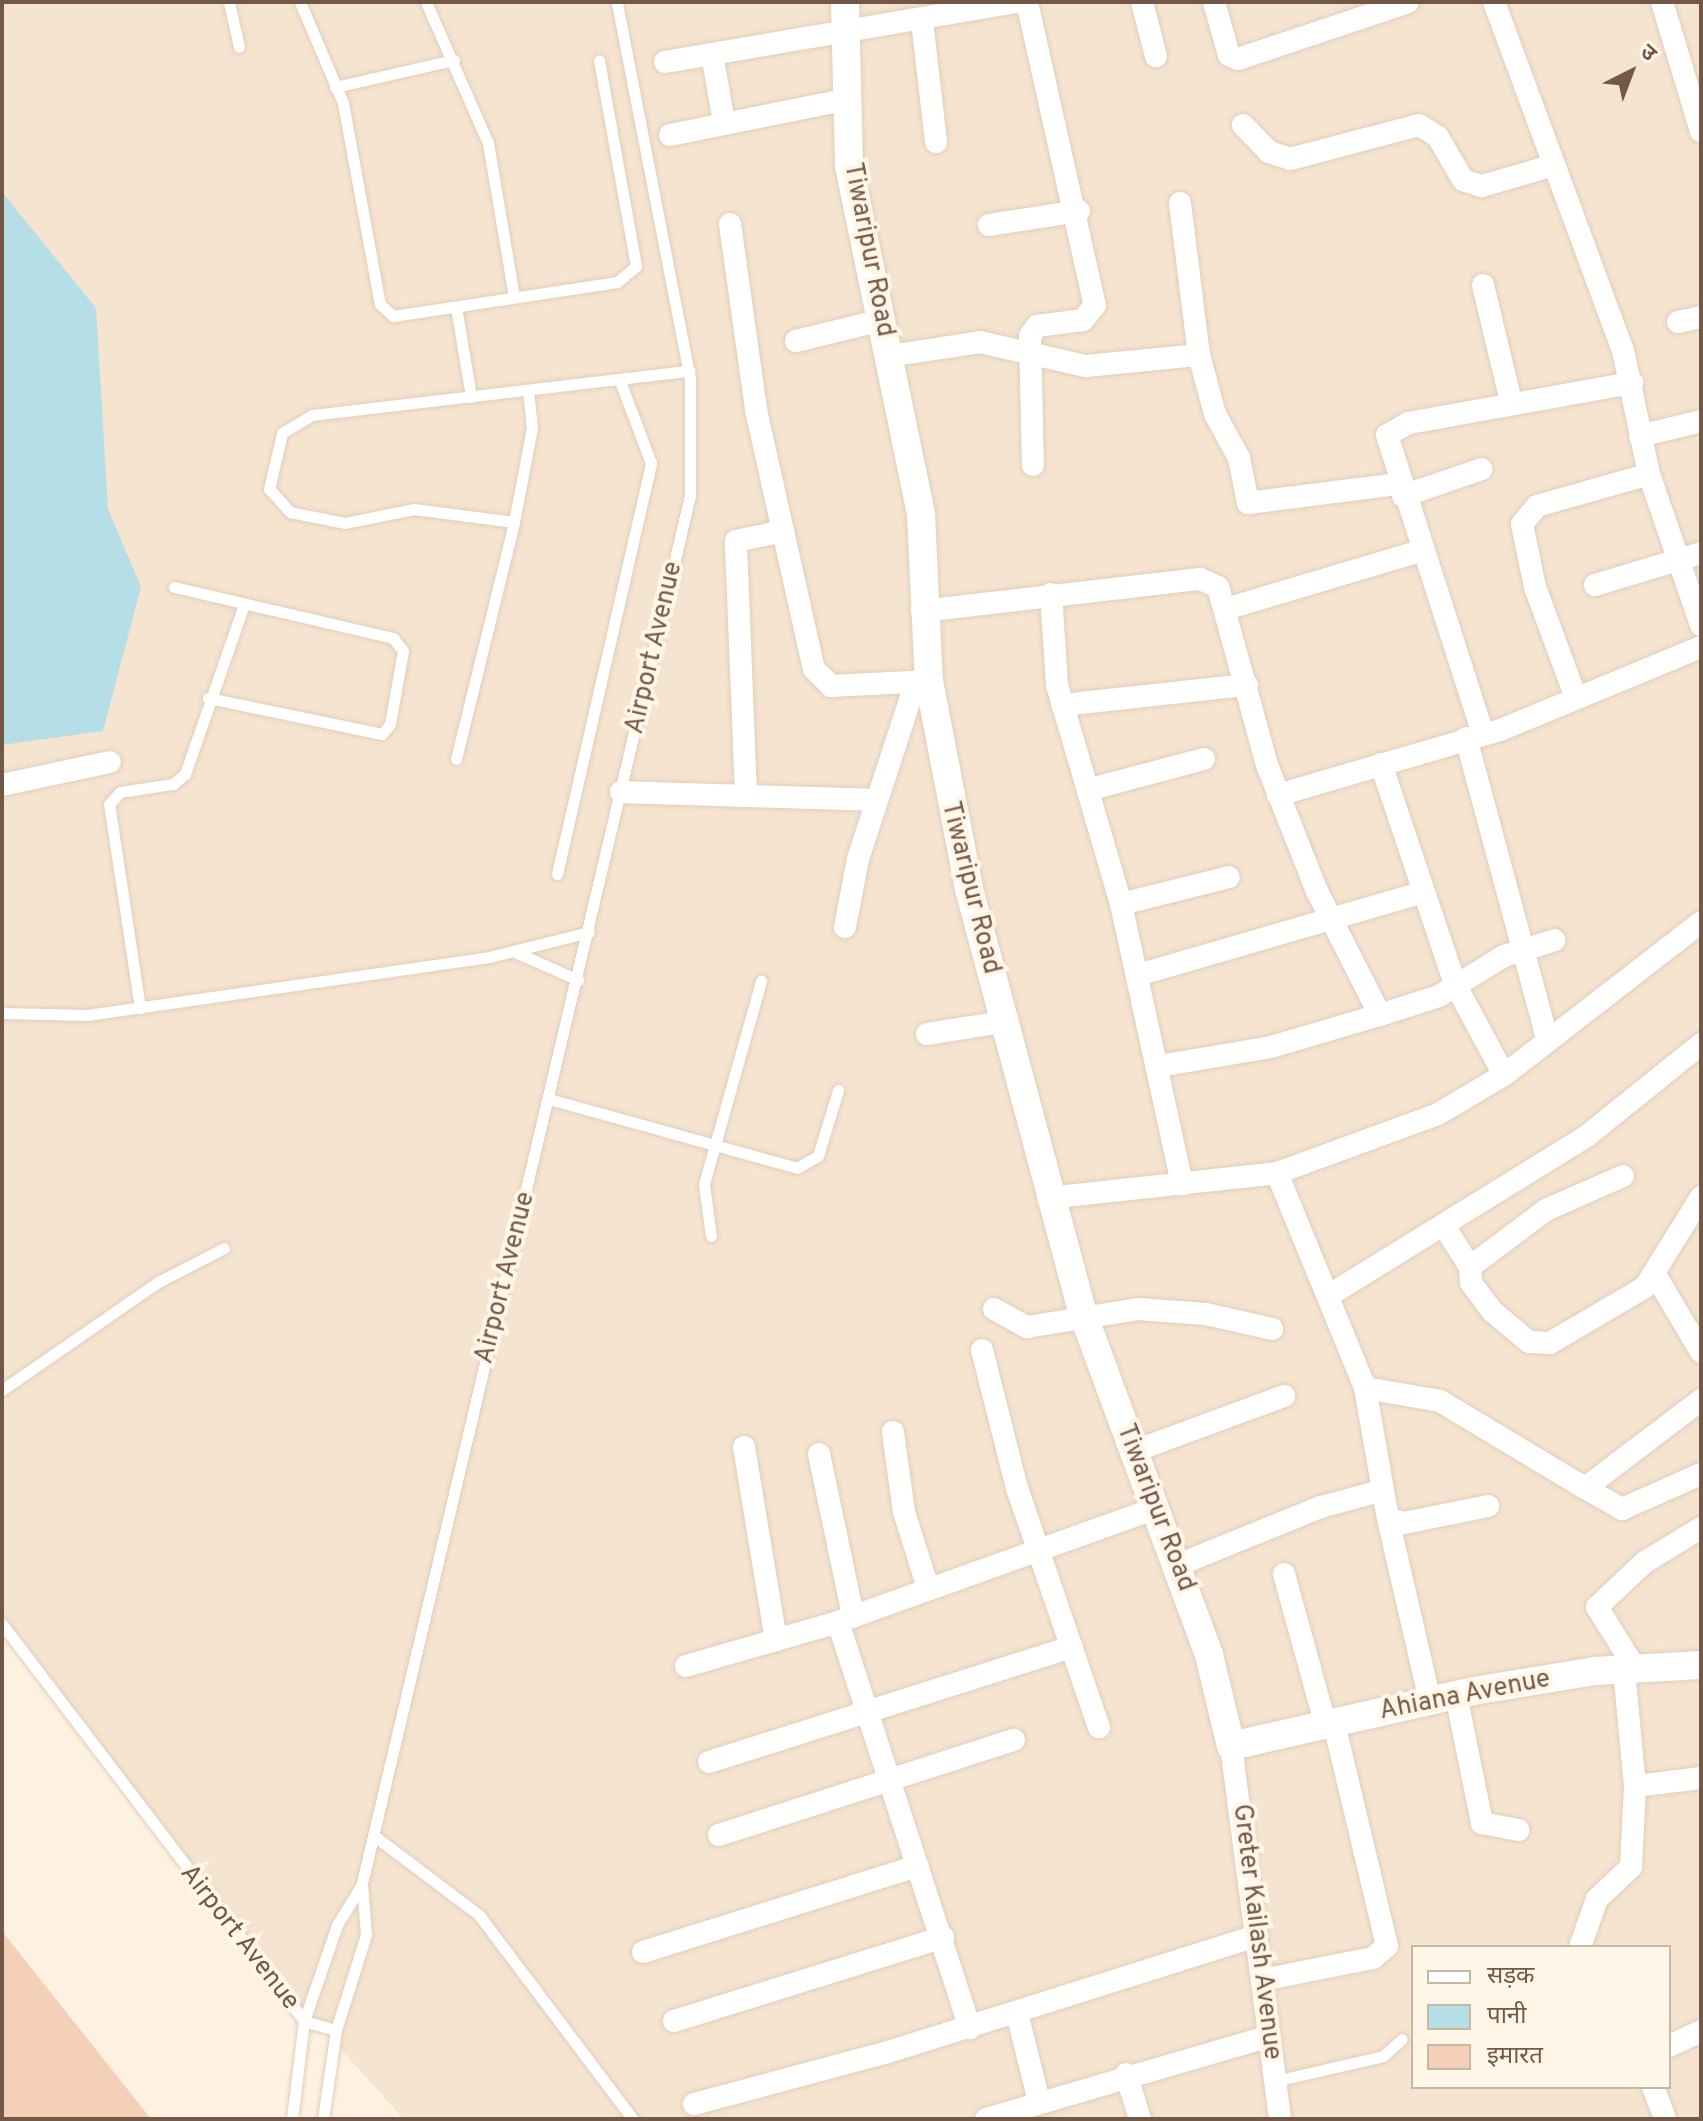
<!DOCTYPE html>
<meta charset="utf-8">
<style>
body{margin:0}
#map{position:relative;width:1703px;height:2121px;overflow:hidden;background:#fdf2e1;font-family:Overpass,"Noto Sans Devanagari",sans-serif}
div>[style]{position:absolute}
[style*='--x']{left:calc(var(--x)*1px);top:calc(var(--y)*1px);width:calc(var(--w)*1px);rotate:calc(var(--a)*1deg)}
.residential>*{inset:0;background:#f5e4cf}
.water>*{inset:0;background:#b5dee6}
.building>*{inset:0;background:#f3d0b7}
.roads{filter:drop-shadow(0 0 2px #e1cebc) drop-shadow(0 0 2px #e1cebc)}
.service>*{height:11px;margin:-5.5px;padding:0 5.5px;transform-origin:5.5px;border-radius:5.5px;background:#fff}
.minor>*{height:22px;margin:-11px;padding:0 11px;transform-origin:11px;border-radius:11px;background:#fff}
.tertiary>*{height:28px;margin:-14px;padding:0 14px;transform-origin:14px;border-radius:14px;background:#fff}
span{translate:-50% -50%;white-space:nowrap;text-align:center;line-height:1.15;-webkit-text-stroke:8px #fff6e7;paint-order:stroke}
.street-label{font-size:26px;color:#745847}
.frame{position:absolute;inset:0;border:4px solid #745847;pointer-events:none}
.legend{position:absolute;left:1411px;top:1945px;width:260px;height:144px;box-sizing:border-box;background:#fff6e7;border:2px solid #c7b7a7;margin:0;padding:10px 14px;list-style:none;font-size:24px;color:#745847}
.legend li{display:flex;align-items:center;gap:16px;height:40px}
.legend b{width:40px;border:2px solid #c7b7a7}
.north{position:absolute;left:1591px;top:32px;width:80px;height:80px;-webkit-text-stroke:6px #fff6e7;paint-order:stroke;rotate:42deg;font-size:22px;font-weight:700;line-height:32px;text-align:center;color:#745847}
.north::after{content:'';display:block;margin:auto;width:28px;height:36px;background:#745847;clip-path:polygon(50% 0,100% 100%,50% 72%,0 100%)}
</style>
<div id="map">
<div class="residential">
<div style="clip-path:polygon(evenodd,2px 2px,1701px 2px,1701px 2119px,404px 2119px,256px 1956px,2px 1622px,2px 2px,1413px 1947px,1669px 1947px,1669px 2087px,1413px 2087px,1413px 1947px)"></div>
</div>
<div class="water">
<div style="clip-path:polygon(2px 192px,96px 308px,108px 509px,141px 587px,103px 731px,2px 745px)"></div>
</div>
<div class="building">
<div style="clip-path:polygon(2px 1931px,151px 2119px,2px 2119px)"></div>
</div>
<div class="roads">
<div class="service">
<div style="--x:229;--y:2;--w:46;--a:77.5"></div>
<div style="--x:300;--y:2;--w:110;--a:66.9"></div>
<div style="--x:343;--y:103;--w:204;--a:79.6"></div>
<div style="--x:380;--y:304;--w:18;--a:43"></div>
<div style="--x:393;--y:316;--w:227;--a:-8.6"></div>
<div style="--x:617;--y:282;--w:25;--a:-40"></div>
<div style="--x:636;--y:266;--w:209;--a:-100.2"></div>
<div style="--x:426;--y:2;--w:154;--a:66.3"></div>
<div style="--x:488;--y:143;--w:156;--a:80.4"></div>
<div style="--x:335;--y:87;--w:122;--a:-12.8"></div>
<div style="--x:456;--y:307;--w:91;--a:80.5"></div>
<div style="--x:514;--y:522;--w:101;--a:-172.6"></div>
<div style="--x:414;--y:509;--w:70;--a:168.5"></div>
<div style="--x:345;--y:523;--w:56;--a:-168.7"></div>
<div style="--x:290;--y:512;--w:31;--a:-132"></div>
<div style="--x:269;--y:489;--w:57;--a:-76.9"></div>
<div style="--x:282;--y:433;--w:35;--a:-31"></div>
<div style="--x:312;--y:415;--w:380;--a:-6.7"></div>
<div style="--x:174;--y:587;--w:225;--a:13.1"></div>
<div style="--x:393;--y:638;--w:16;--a:52"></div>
<div style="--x:403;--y:651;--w:74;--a:100.1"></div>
<div style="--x:390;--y:724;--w:13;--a:129"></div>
<div style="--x:382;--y:734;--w:178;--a:-168.3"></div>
<div style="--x:456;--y:759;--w:244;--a:-76.2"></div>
<div style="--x:514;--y:522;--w:96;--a:-79.2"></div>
<div style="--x:532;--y:428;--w:37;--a:-96"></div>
<div style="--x:557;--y:874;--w:422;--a:-77.1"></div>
<div style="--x:651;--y:463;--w:88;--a:-110.7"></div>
<div style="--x:515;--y:952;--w:69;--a:24"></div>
<div style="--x:140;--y:1008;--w:206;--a:-98.6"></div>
<div style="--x:109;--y:804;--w:16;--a:-47"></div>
<div style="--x:120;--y:792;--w:54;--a:-8.6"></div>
<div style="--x:173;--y:784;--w:16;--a:-40"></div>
<div style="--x:185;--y:774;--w:179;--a:-70.8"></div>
<div style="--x:2;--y:1013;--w:85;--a:1.3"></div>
<div style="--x:87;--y:1015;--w:406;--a:-8.2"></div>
<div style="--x:489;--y:957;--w:103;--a:-14"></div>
<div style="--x:549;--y:1099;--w:257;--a:15.5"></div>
<div style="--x:797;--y:1168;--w:24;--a:-30"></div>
<div style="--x:818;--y:1156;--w:69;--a:-73.1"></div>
<div style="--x:711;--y:1236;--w:52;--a:-97.7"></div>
<div style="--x:704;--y:1184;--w:211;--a:-74.3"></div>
<div style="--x:2;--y:1390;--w:190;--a:-34.7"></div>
<div style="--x:158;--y:1282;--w:74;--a:-27.3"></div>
<div style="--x:2;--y:1624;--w:499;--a:52.7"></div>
<div style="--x:304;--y:2021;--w:33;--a:16"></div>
<div style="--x:373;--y:1835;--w:133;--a:37"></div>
<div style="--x:479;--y:1915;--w:256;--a:53"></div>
<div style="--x:1275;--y:2081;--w:111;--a:-13"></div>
<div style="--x:1383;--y:2056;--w:25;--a:-42"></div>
<div style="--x:292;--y:2119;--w:99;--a:-83"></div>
<div style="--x:304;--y:2021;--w:102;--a:-71"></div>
<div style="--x:337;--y:1925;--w:48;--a:-58.6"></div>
<div style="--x:323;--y:2119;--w:90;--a:-81.7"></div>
<div style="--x:336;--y:2030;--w:100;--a:-72.5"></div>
<div style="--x:366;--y:1935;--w:52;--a:-94.4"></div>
<div style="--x:362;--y:1883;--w:1425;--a:-76.7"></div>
<div style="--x:690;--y:496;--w:117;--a:-90"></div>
<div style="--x:690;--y:379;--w:384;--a:-101"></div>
</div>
<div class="minor">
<div style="--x:1027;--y:2;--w:311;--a:77.4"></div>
<div style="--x:1095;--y:305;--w:19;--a:129"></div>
<div style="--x:1083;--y:320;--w:46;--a:172.6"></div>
<div style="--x:1037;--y:326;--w:12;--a:125"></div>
<div style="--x:1030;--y:336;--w:129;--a:88.7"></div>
<div style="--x:1142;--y:2;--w:56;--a:75.5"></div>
<div style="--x:1214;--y:2;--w:55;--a:74.2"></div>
<div style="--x:1229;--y:55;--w:10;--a:24"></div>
<div style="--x:1238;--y:59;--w:179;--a:-18.5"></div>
<div style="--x:1494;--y:2;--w:371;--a:69.7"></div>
<div style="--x:1623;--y:350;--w:127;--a:78.2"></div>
<div style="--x:1649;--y:474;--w:160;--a:71"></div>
<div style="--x:1662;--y:2;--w:135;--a:73.2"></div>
<div style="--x:922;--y:21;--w:122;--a:83.4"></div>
<div style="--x:712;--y:54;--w:69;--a:80"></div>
<div style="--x:665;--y:62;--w:356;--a:-9.7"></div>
<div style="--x:1243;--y:125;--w:37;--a:46"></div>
<div style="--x:1269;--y:152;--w:22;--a:18"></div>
<div style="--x:1290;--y:159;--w:133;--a:-14.8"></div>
<div style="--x:1419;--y:125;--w:22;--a:32"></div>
<div style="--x:1438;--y:137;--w:50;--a:59.8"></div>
<div style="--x:1463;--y:180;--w:20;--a:18"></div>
<div style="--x:1482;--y:186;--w:75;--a:-16.3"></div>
<div style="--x:670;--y:135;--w:177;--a:-11.4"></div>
<div style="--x:1180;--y:203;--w:153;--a:82.9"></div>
<div style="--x:1199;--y:355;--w:61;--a:74.8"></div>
<div style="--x:1215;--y:414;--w:50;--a:61.4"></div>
<div style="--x:1239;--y:458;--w:46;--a:78.7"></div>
<div style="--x:1248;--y:503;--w:152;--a:-7.2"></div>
<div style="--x:730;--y:224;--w:188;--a:82"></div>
<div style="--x:756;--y:410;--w:265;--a:77.4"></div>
<div style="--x:814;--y:669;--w:24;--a:45"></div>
<div style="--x:831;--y:686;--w:98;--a:-2.9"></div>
<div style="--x:989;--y:225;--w:91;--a:-8.8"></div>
<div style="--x:1483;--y:285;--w:120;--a:76.5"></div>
<div style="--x:1678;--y:322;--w:24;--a:-12"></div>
<div style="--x:796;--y:341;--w:89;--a:-13.7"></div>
<div style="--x:889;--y:356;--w:92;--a:-8.7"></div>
<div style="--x:980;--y:342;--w:109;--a:12.8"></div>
<div style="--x:1086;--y:366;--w:114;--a:-5.6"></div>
<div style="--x:1640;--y:436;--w:63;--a:-13.8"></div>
<div style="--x:1403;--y:496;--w:83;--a:-18.9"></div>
<div style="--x:1595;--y:585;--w:111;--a:-16.8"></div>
<div style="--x:1051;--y:594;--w:91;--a:86.2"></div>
<div style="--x:1057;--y:685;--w:228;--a:73.7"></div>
<div style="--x:1121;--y:904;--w:287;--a:77.7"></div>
<div style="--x:1229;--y:608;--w:202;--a:-16.6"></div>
<div style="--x:922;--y:611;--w:280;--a:-6.6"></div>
<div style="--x:1200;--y:579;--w:20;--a:24"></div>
<div style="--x:1218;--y:587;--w:185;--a:74.6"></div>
<div style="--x:1267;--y:765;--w:136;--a:68.4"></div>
<div style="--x:1317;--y:891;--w:139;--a:63.1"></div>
<div style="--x:1576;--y:698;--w:118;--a:-110.3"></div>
<div style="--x:1535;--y:587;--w:64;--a:-101.7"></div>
<div style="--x:1522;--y:524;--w:23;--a:-50"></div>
<div style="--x:1537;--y:506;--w:116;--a:-15.9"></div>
<div style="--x:1062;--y:705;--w:186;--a:-6.2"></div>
<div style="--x:1483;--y:734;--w:314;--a:-107.8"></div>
<div style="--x:1387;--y:435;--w:25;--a:-29"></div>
<div style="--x:1409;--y:423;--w:227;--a:-10.2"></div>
<div style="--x:1466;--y:738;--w:314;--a:74.9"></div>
<div style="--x:1381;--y:764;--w:232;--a:71.4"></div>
<div style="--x:1455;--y:984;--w:103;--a:61.7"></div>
<div style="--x:2;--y:785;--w:110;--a:-12"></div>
<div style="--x:1091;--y:789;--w:117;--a:-14.9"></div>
<div style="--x:621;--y:792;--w:255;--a:1.8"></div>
<div style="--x:746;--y:794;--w:253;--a:-92.3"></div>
<div style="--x:736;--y:541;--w:48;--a:-12"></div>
<div style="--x:1278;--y:795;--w:234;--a:-16.3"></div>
<div style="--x:1503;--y:729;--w:214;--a:-22.5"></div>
<div style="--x:1121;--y:904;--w:111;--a:-14"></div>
<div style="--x:845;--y:927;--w:69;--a:-79.2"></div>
<div style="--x:858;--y:859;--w:186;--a:-71.9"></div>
<div style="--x:1138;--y:975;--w:294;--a:-16.2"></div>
<div style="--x:927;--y:1034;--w:78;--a:-8.9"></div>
<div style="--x:1159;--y:1066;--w:114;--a:-9.6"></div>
<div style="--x:1271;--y:1047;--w:114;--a:-16.4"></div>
<div style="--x:1380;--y:1015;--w:62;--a:-17.9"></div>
<div style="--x:1439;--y:996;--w:76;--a:-31.6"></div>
<div style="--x:1504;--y:956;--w:53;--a:-17.4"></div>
<div style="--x:1277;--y:1173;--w:171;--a:-20.1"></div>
<div style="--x:1438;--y:1114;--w:77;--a:-30.6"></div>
<div style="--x:1504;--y:1075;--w:249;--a:-37.8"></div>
<div style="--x:1623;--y:1176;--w:84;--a:156.2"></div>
<div style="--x:1546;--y:1210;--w:95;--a:143.1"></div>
<div style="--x:1470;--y:1267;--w:16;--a:86"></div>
<div style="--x:1471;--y:1283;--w:35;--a:53"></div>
<div style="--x:1492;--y:1311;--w:48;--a:40"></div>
<div style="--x:1529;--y:1342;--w:21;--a:3"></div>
<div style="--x:1550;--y:1343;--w:110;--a:-30.5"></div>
<div style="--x:1645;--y:1287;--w:106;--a:-58.1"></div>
<div style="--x:1048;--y:1198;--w:230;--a:-6.2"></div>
<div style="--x:1277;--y:1173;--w:232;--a:67.7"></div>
<div style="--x:1365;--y:1388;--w:76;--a:9.8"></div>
<div style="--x:1440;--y:1401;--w:169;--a:31"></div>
<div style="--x:1585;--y:1488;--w:146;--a:-37.2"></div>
<div style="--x:1444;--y:1226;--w:49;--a:57.6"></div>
<div style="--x:1656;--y:1276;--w:88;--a:59.4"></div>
<div style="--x:1331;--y:1294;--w:302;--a:-31.7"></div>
<div style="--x:1588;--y:1135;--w:145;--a:-38.8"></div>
<div style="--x:994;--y:1309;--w:38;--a:29"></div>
<div style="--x:1027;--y:1327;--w:112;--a:-9.2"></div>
<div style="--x:1138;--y:1309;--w:68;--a:4.2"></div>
<div style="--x:1206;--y:1314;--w:68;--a:12.8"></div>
<div style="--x:982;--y:1350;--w:142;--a:75.8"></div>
<div style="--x:1017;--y:1488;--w:253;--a:71.1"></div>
<div style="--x:1365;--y:1388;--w:133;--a:80"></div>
<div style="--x:1388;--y:1519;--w:16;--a:14"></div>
<div style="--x:1404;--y:1523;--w:86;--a:-11.4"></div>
<div style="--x:893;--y:1432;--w:81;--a:82.2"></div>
<div style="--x:904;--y:1512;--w:80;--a:72.5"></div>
<div style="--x:744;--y:1447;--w:196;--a:80.6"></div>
<div style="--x:1132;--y:1452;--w:162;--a:-20.2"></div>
<div style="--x:819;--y:1454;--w:166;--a:78.1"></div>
<div style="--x:1585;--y:1488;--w:43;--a:29.6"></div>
<div style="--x:1622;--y:1509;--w:86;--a:-23.9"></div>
<div style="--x:1388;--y:1519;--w:187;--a:77"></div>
<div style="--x:1178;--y:1565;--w:154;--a:-22.1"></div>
<div style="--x:1321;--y:1507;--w:61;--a:-15.2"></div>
<div style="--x:1284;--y:1574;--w:158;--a:74.6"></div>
<div style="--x:838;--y:1622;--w:427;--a:72"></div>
<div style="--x:686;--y:1666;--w:158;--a:-16.1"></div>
<div style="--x:838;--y:1622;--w:338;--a:-19.7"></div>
<div style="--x:1635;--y:1668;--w:72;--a:-121.9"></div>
<div style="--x:1597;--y:1607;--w:66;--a:-43.2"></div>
<div style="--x:1645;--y:1562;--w:66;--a:-31.3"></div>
<div style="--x:1456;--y:1695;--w:131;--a:78.5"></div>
<div style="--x:1482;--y:1823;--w:37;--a:11"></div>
<div style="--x:1231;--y:1746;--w:376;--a:82.5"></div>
<div style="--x:709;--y:1762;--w:381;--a:-17.6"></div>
<div style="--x:1635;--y:1786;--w:66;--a:-6.9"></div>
<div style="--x:719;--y:1835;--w:310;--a:-17.9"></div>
<div style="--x:1580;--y:1947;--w:51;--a:-70.5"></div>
<div style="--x:1597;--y:1899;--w:47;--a:-43.3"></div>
<div style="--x:1631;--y:1867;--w:81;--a:-87.2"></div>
<div style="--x:1635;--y:1786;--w:118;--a:-95.4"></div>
<div style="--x:643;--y:1952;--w:288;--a:-17.4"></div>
<div style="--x:1262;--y:1980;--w:113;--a:-11.2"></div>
<div style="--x:1373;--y:1958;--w:18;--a:-41"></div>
<div style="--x:1387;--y:1946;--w:228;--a:-103.4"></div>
<div style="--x:1017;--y:2013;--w:91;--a:76"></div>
<div style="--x:674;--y:2021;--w:282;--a:-17.3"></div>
<div style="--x:1669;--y:2046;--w:35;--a:-25"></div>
<div style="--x:1126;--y:2074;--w:47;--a:72.7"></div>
<div style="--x:1653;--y:2087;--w:34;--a:69"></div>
<div style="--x:694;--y:2104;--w:198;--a:-15"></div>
<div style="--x:885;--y:2053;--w:390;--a:-17.5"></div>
<div style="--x:986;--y:2119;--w:295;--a:-16.3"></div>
</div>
<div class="tertiary">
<div style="--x:845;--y:2;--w:164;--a:88.6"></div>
<div style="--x:849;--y:166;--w:355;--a:78.3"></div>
<div style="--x:921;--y:514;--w:167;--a:87.3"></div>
<div style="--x:929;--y:681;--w:212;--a:79.1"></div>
<div style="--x:969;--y:889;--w:440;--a:75"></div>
<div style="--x:1083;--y:1314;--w:364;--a:69.7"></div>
<div style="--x:1209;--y:1655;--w:94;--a:76.4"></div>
<div style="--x:1231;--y:1746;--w:248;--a:-12.8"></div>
<div style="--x:1473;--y:1691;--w:124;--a:-9.3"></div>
<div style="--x:1595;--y:1671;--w:106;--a:-3.2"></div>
</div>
</div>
<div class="street-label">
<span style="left:868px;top:250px;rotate:79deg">Tiwaripur Road</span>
<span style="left:655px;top:648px;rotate:-77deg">Airport Avenue</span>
<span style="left:970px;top:888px;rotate:76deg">Tiwaripur Road</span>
<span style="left:506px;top:1278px;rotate:-76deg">Airport Avenue</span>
<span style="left:1155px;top:1508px;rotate:69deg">Tiwaripur Road</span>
<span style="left:1465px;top:1696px;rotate:-11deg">Ahiana Avenue</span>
<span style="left:1256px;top:1932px;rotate:83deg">Greter Kailash Avenue</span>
<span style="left:239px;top:1938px;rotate:52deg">Airport Avenue</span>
</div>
<div class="frame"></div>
<ul class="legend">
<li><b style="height:10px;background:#fff"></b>सड़क</li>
<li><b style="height:22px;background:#b5dee6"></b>पानी</li>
<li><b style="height:22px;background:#f3d0b7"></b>इमारत</li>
</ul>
<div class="north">उ</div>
</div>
